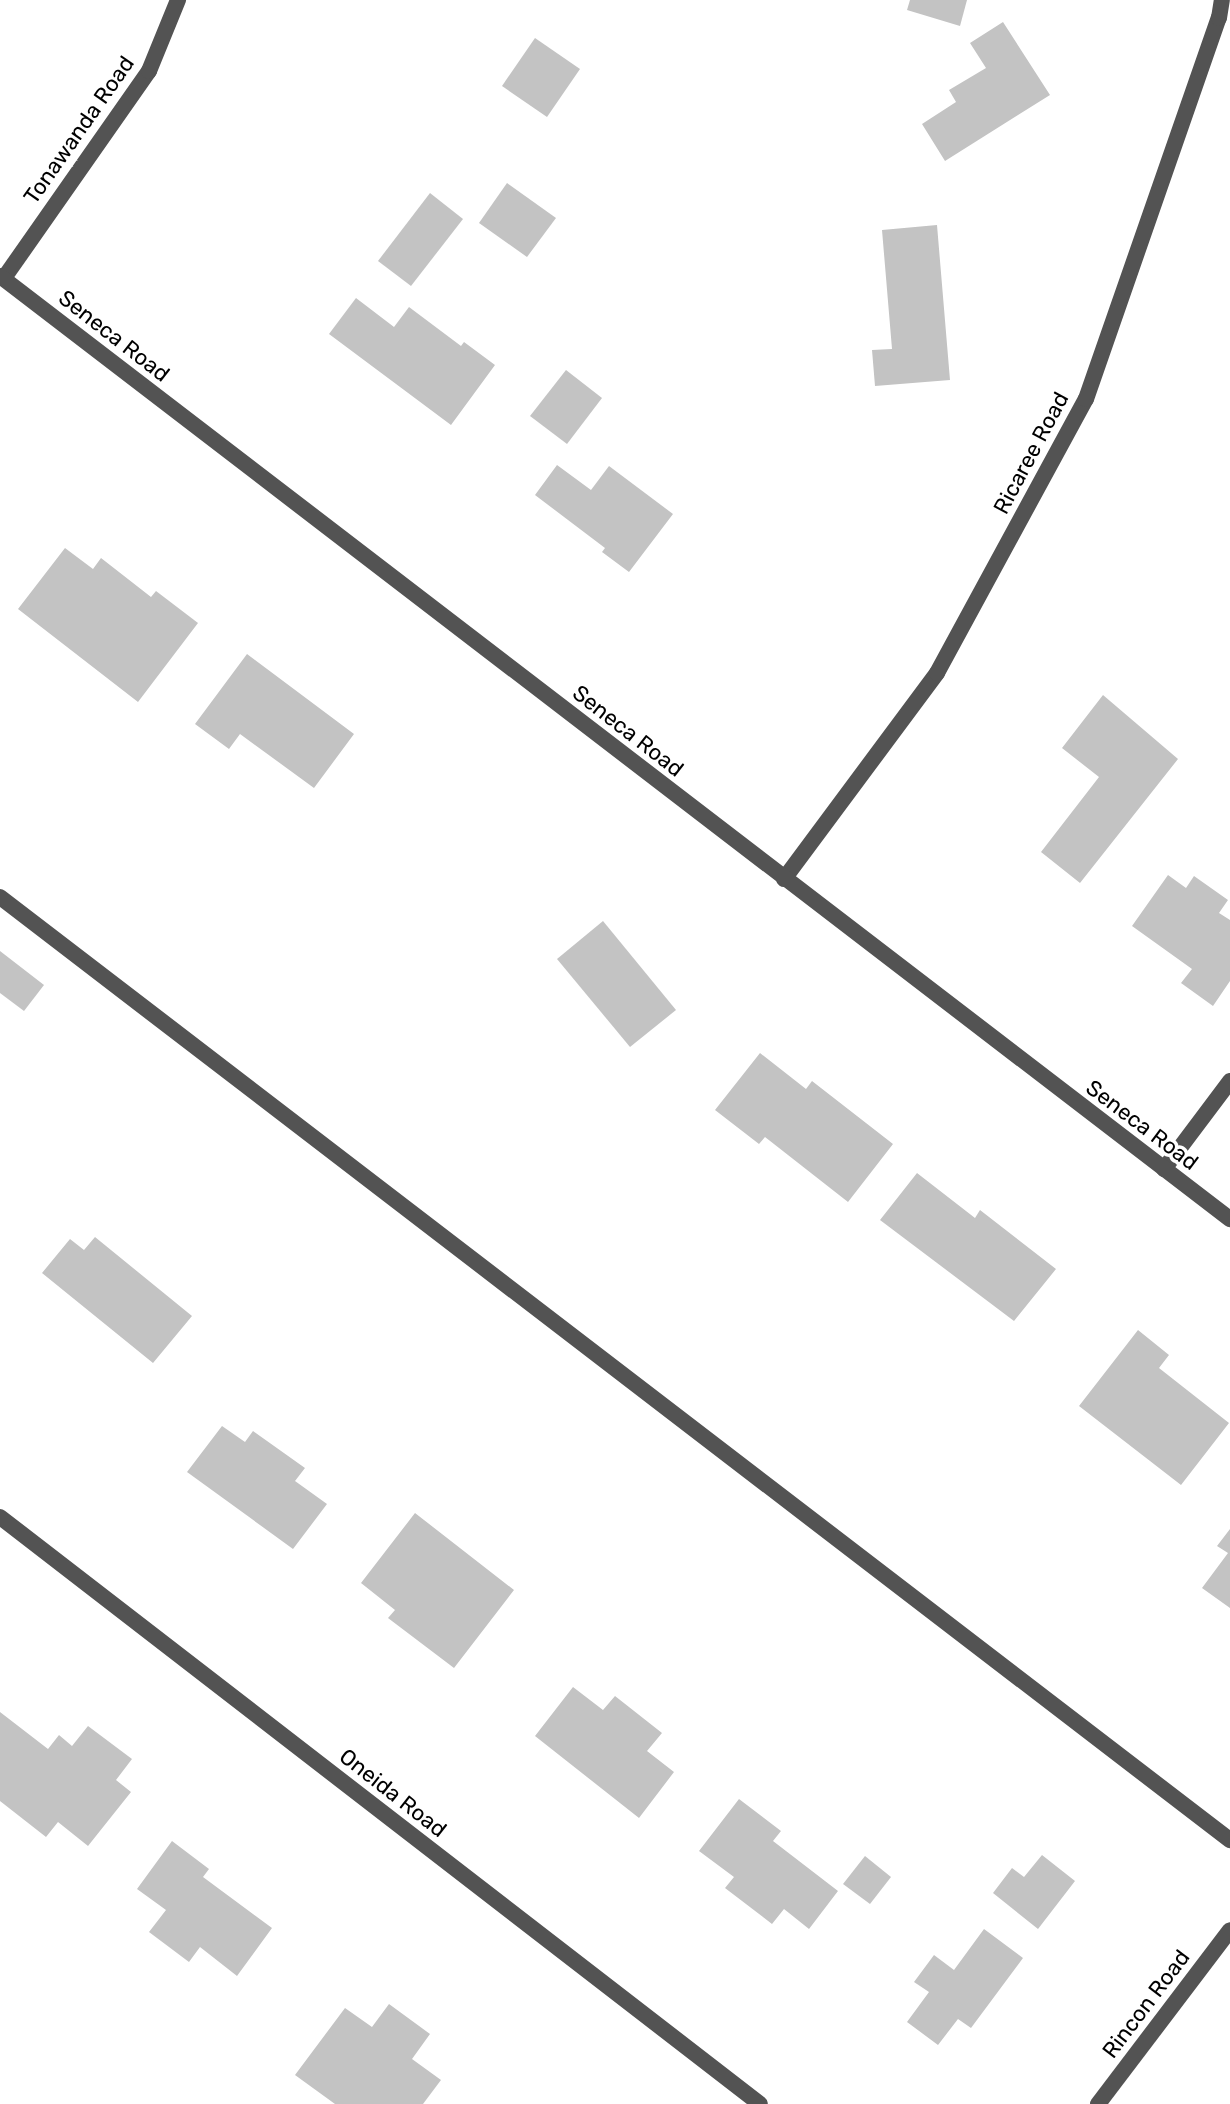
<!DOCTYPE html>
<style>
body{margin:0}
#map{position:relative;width:1230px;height:2104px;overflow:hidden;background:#fff;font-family:Rubik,sans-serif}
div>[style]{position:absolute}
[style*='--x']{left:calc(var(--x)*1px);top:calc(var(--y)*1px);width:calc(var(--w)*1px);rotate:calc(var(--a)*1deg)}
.building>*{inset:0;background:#c3c3c3}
.service>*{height:16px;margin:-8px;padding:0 8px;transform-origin:8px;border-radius:8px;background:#535353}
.minor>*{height:16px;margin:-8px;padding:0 8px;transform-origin:8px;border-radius:8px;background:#535353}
.tertiary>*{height:16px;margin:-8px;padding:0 8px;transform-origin:8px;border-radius:8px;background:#535353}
span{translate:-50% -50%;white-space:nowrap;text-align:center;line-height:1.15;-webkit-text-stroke:7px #fff;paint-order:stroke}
.street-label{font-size:22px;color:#000}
</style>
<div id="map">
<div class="building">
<div style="clip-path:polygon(910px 0,967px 0,960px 26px,907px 10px)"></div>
<div style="clip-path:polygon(1003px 22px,1050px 95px,945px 161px,922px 124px,956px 102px,949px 90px,986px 68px,970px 43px)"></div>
<div style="clip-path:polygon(535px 38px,580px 69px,547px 117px,502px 86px)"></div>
<div style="clip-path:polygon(507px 183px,556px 218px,527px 257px,479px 223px)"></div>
<div style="clip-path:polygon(430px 193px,463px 219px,411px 286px,378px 261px)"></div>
<div style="clip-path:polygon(937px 225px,950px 380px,875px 386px,872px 350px,892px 349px,882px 230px)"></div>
<div style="clip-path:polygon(356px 298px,394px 327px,409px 307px,461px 346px,464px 342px,495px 365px,451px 425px,329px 334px)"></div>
<div style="clip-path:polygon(566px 370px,602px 398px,567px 444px,530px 416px)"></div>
<div style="clip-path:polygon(557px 465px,591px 490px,609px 466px,673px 514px,629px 572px,602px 552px,605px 548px,535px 495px)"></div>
<div style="clip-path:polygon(65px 548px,93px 569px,101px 558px,151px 597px,156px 591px,198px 623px,138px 702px,18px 609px)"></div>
<div style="clip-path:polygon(247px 654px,354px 734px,314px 788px,240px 734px,229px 749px,195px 724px)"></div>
<div style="clip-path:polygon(1103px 695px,1178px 759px,1080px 883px,1041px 852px,1099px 777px,1062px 748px)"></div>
<div style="clip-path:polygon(1168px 875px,1186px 888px,1194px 876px,1228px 900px,1219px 913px,1230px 920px,1230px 981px,1213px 1006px,1181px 983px,1192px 969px,1132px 926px)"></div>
<div style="clip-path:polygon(603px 921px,676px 1010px,630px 1047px,557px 959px)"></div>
<div style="clip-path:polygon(0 951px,44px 985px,24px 1011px,0 993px)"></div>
<div style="clip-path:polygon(760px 1053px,806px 1089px,812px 1081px,893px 1144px,848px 1202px,765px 1137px,759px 1144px,715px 1110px)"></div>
<div style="clip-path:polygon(917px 1173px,975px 1218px,980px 1210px,1056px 1269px,1014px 1321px,880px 1220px)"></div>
<div style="clip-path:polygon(95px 1237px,192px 1316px,153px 1363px,42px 1273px,70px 1239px,84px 1250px)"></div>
<div style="clip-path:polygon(1138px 1330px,1169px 1355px,1159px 1368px,1229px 1423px,1181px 1485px,1079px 1406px)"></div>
<div style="clip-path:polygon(222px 1426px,245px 1442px,253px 1431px,305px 1468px,295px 1481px,327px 1504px,293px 1549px,187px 1472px)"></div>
<div style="clip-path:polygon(415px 1513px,514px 1590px,454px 1668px,388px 1618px,395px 1610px,361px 1583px)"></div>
<div style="clip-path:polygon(1230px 1529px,1230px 1608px,1202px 1588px,1228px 1553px,1217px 1546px)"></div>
<div style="clip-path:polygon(573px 1687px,603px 1710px,615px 1696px,662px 1733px,647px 1751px,674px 1772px,639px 1818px,535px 1736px)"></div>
<div style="clip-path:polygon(0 1712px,48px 1749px,59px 1735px,72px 1746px,88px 1726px,132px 1759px,116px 1780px,131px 1792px,88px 1846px,58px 1822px,46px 1837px,0 1801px)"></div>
<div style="clip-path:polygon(739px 1799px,781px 1831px,773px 1841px,838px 1891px,809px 1929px,784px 1909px,772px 1924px,725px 1888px,734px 1877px,699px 1851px)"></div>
<div style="clip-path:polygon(172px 1841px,209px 1869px,203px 1877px,272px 1928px,237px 1976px,200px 1947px,189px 1962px,149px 1932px,166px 1910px,137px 1889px)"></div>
<div style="clip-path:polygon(1042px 1855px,1075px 1881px,1038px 1929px,993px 1893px,1012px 1868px,1024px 1877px)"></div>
<div style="clip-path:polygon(865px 1856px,891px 1877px,870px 1904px,843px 1884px)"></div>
<div style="clip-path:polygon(984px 1929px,1023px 1958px,971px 2028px,958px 2019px,938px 2045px,907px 2022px,929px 1992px,914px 1982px,934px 1955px,954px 1970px)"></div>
<div style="clip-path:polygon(389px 2004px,430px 2034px,412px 2059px,441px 2080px,423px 2104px,335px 2104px,295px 2075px,345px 2008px,372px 2027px)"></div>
</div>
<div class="service">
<div style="--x:0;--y:897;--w:1550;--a:37.48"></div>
</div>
<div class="minor">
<div style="--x:4;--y:278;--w:253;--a:-55"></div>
<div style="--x:149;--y:71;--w:77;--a:-67.8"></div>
<div style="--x:784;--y:879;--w:257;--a:-53.4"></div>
<div style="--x:937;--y:673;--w:312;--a:-61.5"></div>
<div style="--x:1086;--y:399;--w:404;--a:-70.8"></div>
<div style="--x:1219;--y:18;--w:18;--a:-81"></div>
<div style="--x:1164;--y:1169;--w:110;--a:-53.1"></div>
<div style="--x:0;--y:1517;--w:960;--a:37.68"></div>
<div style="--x:1098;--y:2104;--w:218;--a:-52.8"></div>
</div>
<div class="tertiary">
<div style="--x:0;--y:276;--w:1550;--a:37.48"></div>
</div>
<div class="street-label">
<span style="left:79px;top:130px;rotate:-55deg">Tonawanda Road</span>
<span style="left:114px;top:336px;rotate:38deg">Seneca Road</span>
<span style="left:1031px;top:453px;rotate:-62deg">Ricaree Road</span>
<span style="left:628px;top:731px;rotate:38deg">Seneca Road</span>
<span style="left:1142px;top:1125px;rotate:37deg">Seneca Road</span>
<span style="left:393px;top:1793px;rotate:38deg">Oneida Road</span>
<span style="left:1146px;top:2004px;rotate:-53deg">Rincon Road</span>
</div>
</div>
